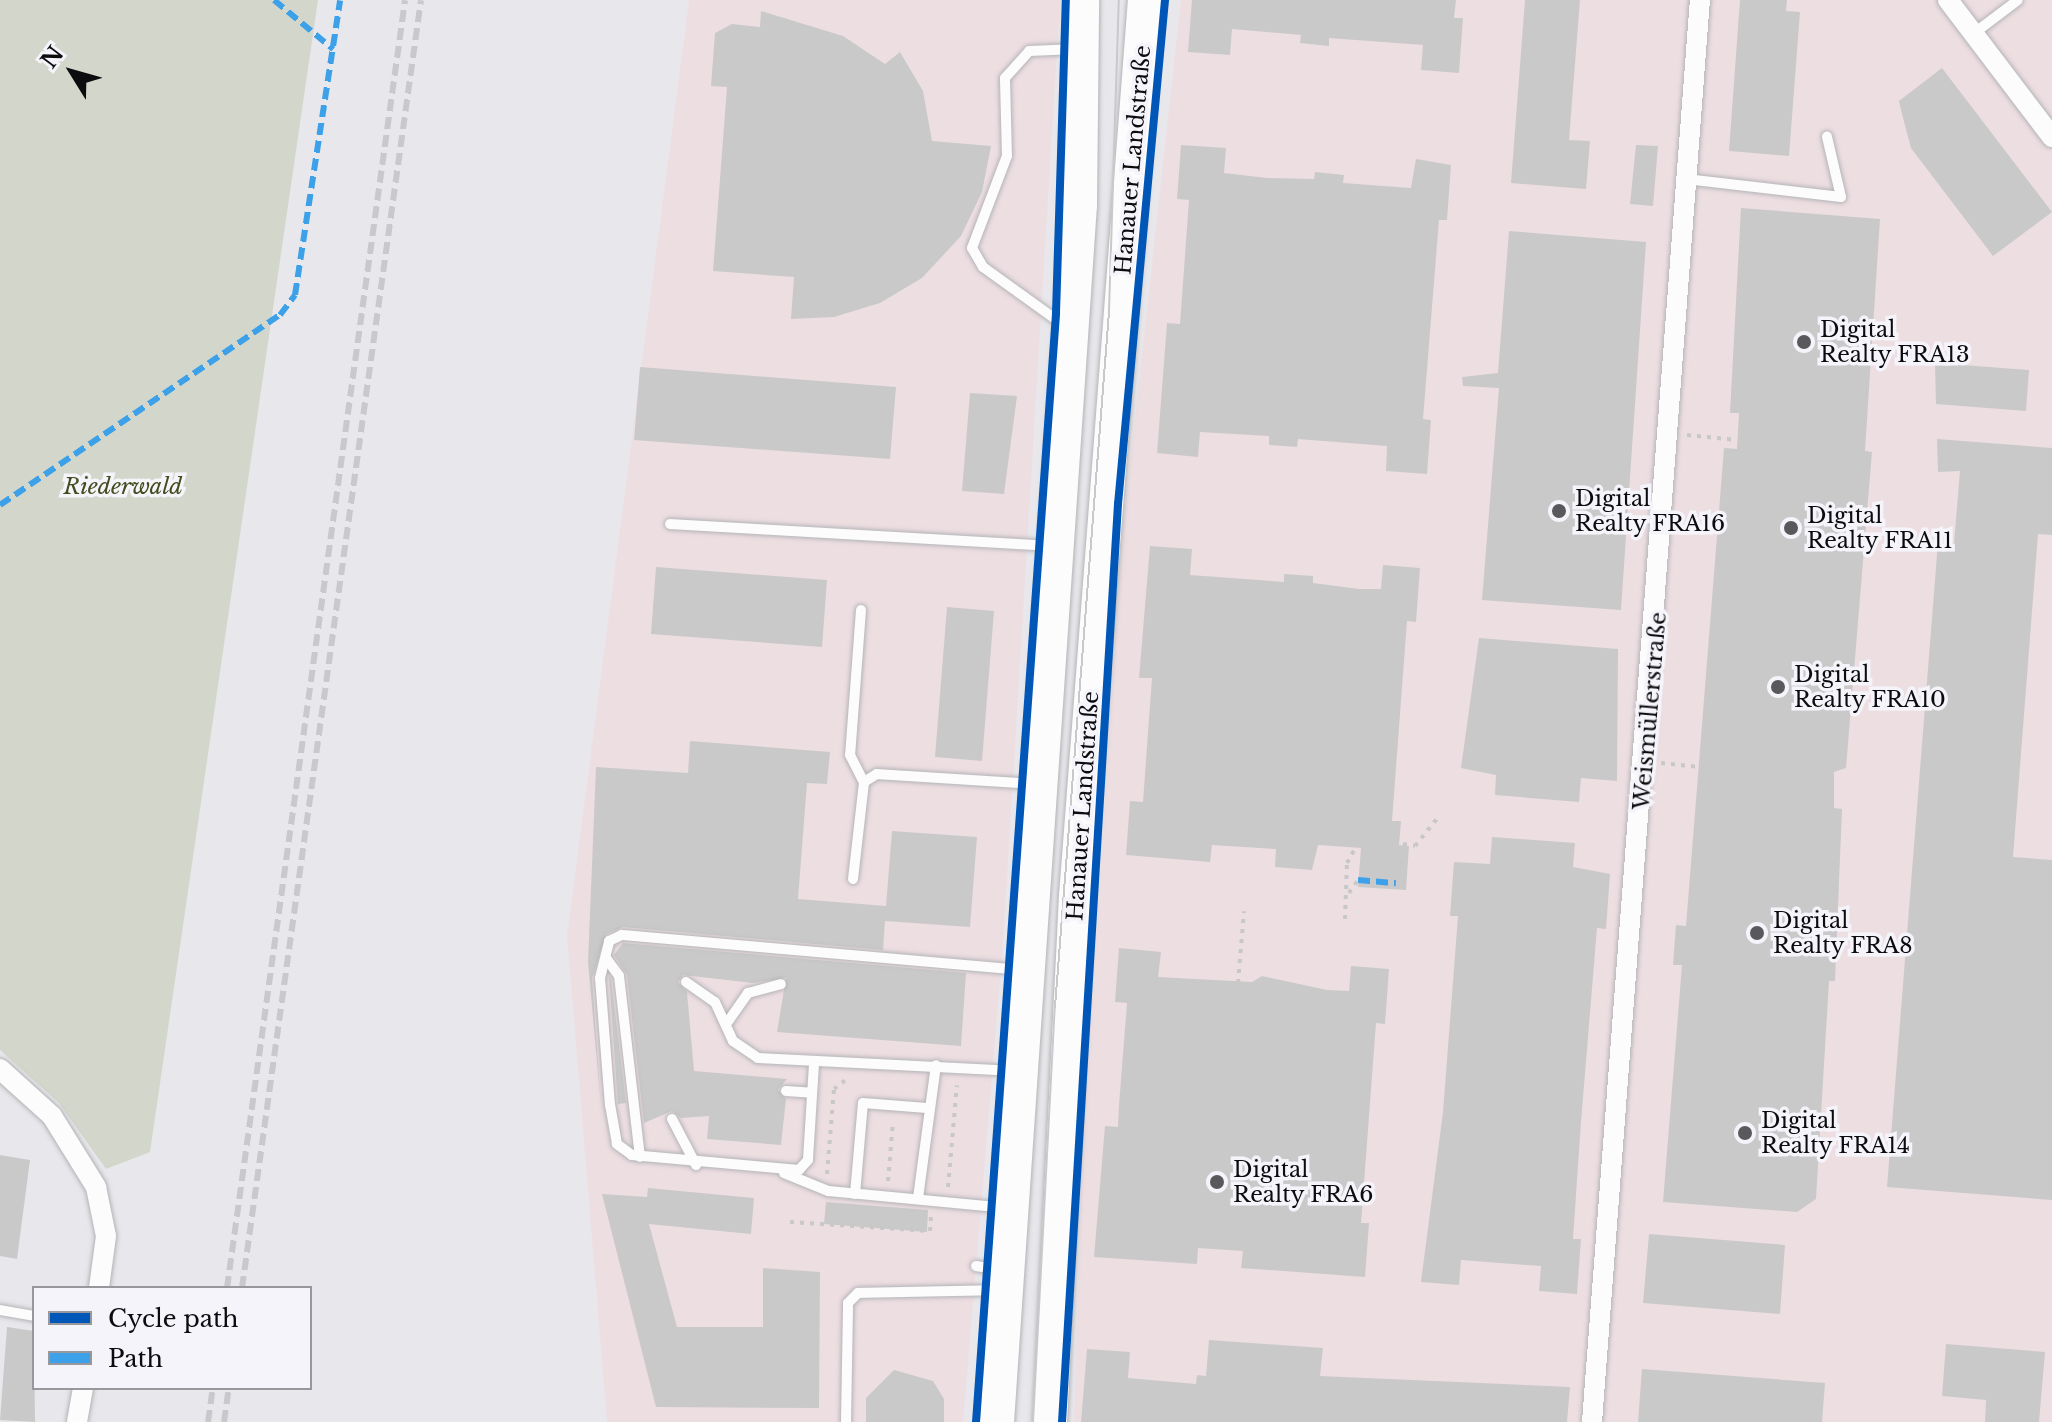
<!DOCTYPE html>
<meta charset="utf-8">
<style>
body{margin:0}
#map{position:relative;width:2052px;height:1422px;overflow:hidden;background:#e8e8ec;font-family:"Libre Baskerville",serif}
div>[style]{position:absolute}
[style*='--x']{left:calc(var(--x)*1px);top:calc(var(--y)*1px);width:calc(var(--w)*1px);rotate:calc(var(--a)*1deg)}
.industrial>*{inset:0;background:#eddee2}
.green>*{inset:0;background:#d3d6cb}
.building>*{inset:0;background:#cac9ca}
.path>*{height:4px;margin-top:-2px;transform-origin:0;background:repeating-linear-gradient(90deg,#c8c8c9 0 4px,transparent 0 10px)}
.roads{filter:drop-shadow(0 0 2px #b4b4b7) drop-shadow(0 0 2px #b4b4b7)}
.service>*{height:10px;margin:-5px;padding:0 5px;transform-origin:5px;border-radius:5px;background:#fcfcfc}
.minor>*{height:20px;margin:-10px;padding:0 10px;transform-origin:10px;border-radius:10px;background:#fcfcfc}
.primary>*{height:34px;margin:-17px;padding:0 17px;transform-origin:17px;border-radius:17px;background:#fcfcfc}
.tram>*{height:2px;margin:-1px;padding:0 1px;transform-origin:1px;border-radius:1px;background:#c9c9cb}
.rail>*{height:6px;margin-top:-3px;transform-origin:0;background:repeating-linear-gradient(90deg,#c9c9cb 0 12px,transparent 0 18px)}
.quiet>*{height:6px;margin-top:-3px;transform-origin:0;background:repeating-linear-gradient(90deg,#3ca1e9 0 12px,transparent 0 18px)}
.cycleway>*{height:8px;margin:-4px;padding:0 4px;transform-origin:4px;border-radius:4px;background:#0057b8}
.dots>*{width:22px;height:22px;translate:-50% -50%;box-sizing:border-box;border:4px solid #f4f4fa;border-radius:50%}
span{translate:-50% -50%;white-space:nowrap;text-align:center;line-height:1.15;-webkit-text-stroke:7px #f4f4fa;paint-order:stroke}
.street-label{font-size:22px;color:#0c0c0e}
.poi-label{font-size:22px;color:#0c0c0e}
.left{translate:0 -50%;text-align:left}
.park-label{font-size:22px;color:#424c1d;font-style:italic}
.legend{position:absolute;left:32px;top:1286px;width:280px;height:104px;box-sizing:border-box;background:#f4f4fa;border:2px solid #97979c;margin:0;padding:10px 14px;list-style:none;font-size:24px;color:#0c0c0e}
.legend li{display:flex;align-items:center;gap:16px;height:40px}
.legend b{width:40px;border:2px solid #97979c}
.north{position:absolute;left:32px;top:32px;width:80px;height:80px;-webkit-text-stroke:6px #f4f4fa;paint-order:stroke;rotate:307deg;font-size:22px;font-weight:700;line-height:32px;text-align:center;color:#0c0c0e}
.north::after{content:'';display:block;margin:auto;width:28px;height:36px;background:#0c0c0e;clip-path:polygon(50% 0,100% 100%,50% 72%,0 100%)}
</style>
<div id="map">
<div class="industrial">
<div style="clip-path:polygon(689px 0,1060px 0,1003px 945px,963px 1422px,607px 1422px,567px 936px)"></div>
<div style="clip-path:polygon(1181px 0,2052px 0,2052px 1422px,1074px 1422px,1083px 1134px,1123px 527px)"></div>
</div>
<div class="green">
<div style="clip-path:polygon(0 0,318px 0,150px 1152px,106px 1169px,59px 1103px,0 1050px)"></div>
</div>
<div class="building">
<div style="clip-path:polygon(1192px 0,1456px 0,1454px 18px,1463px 18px,1459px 73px,1421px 70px,1423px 45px,1329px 38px,1329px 46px,1300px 43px,1301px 35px,1232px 29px,1230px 55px,1188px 52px)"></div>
<div style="clip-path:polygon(1525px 0,1580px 0,1569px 140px,1590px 141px,1586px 189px,1511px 183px)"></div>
<div style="clip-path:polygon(1740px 0,1787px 0,1786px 11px,1800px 12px,1789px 156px,1729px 151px)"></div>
<div style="clip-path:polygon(761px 11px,843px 36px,885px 64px,900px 52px,923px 91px,932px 141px,991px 146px,982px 192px,961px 236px,922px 278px,880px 303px,834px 317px,791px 319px,794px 277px,713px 271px,727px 87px,711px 86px,715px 33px,732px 24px,760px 27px)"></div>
<div style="clip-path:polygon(1942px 68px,2052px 212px,1993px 256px,1911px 148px,1902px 114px,1899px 101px)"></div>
<div style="clip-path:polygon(1181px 145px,1226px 148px,1224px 173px,1267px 178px,1314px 179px,1315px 172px,1344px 175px,1343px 183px,1411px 188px,1416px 159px,1451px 165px,1447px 220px,1439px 220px,1423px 419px,1431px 420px,1427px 474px,1386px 471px,1387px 446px,1298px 439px,1297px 447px,1269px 445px,1269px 436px,1200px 432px,1198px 457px,1157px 453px,1167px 323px,1180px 324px,1189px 200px,1177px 199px)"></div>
<div style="clip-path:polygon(1636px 145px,1658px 146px,1653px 206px,1630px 204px)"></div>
<div style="clip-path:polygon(1741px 208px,1880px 219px,1865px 451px,1872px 452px,1846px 768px,1834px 772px,1834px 808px,1842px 809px,1835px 981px,1829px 981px,1816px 1199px,1797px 1212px,1663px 1202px,1682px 965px,1673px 965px,1676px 925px,1686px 926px,1724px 448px,1737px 449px,1739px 413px,1730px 413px)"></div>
<div style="clip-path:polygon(1509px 231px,1646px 242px,1621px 610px,1482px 600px,1499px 388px,1463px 386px,1462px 377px,1498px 373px)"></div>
<div style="clip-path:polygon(1935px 363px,2029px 370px,2026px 411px,1936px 404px)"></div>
<div style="clip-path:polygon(640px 367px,896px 387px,890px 459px,634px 440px)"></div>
<div style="clip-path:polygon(970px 393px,1017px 396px,1004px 494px,962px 491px)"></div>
<div style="clip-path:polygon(1937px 439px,2052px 448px,2052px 535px,2038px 534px,2013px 857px,2052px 860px,2052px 1200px,1887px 1187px,1938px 542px,1954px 543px,1960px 471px,1938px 472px)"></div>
<div style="clip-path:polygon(1150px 546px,1192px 549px,1190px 575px,1284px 582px,1284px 574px,1313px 576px,1313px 583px,1359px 589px,1381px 589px,1383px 565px,1420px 568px,1416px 622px,1407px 621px,1392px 821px,1401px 821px,1399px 845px,1409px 846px,1406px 890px,1358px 887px,1361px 848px,1318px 845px,1312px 870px,1275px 867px,1276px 849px,1212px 845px,1210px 862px,1126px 855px,1130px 801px,1143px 802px,1150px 705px,1152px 678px,1139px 678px)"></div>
<div style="clip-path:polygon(656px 567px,827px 580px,822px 647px,651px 634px)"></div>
<div style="clip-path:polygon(947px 607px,994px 611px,982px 761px,935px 757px)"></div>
<div style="clip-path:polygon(1479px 638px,1618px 649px,1617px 781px,1581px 778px,1579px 802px,1495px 795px,1496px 775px,1461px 768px)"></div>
<div style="clip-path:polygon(690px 741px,830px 752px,827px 784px,807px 783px,798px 899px,886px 906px,892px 831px,977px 837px,970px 927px,885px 921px,883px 950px,623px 927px,606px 934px,592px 978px,601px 1105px,588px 962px,596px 767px,688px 773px)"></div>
<div style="clip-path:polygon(1492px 837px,1575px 843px,1573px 867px,1610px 874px,1606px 929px,1597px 928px,1581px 1122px,1573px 1239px,1581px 1239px,1577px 1294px,1539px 1291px,1541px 1266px,1461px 1260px,1459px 1285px,1421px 1282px,1443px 1112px,1458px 916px,1450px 916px,1454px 862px,1490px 864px)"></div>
<div style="clip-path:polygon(623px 943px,966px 973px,961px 1046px,777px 1032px,786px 978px,753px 983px,683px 975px,678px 982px,687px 992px,694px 1071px,787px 1079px,778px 1090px,786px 1099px,781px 1145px,707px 1139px,709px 1116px,681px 1118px,672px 1111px,644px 1123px,627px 975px,614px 955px)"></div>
<div style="clip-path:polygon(1119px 948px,1161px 952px,1158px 977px,1252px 982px,1262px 976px,1327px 990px,1349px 991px,1351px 966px,1389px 969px,1385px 1024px,1376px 1023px,1361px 1223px,1369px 1223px,1365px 1277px,1241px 1268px,1243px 1251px,1198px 1248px,1197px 1264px,1094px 1257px,1105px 1126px,1118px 1127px,1119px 1105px,1127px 1003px,1115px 1002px)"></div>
<div style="clip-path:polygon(609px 976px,611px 979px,626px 1103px,618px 1104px)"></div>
<div style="clip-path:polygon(0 1155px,30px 1160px,17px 1259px,0 1256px)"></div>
<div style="clip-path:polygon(648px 1188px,754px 1198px,751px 1234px,649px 1224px,677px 1327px,763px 1327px,763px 1268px,820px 1272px,819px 1408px,656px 1407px,602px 1194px,647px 1197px)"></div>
<div style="clip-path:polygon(826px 1202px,928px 1210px,927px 1232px,824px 1224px)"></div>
<div style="clip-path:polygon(1649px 1234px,1785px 1245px,1780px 1314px,1643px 1303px)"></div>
<div style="clip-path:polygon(7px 1327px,34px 1331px,35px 1422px,0 1420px)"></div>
<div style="clip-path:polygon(1209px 1340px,1323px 1348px,1320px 1376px,1570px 1387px,1567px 1422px,1081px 1422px,1087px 1349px,1130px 1352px,1128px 1378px,1196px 1384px,1197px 1375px,1206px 1376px)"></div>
<div style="clip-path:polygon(1946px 1344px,2045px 1352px,2039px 1422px,1985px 1422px,1986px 1400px,1942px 1396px)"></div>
<div style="clip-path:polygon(1642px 1369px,1825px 1383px,1822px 1422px,1638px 1422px)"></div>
<div style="clip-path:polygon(894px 1370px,933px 1381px,944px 1399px,944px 1422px,866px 1422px,866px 1398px)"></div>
</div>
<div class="path">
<div style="--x:1687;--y:435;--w:50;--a:5.7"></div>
<div style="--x:1661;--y:763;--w:49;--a:5.8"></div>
<div style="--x:1396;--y:883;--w:40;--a:-80"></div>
<div style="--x:1403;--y:844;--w:12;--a:9"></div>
<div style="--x:1415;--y:846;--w:35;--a:-51"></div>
<div style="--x:1349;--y:893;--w:16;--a:-55"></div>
<div style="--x:1345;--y:919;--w:56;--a:-88"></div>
<div style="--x:1347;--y:863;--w:18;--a:-61"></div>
<div style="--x:1238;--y:983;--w:72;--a:-85.2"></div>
<div style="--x:827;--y:1174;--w:85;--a:-85.3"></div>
<div style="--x:834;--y:1089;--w:18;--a:-38"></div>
<div style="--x:888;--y:1181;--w:59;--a:-85.2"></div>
<div style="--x:948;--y:1187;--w:102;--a:-85"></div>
<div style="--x:790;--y:1222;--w:140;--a:3.7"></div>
<div style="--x:930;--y:1231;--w:14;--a:-86"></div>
</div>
<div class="roads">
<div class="service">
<div style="--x:1973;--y:34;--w:56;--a:-37.1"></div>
<div style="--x:1686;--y:179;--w:156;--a:6.6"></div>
<div style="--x:1841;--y:197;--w:62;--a:-103.1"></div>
<div style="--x:1065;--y:326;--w:101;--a:-144.3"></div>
<div style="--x:983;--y:267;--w:22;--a:-120"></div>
<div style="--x:972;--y:248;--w:98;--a:-69.2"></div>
<div style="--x:1007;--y:156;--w:78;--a:-91.5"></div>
<div style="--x:1005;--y:78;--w:36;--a:-48"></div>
<div style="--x:1029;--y:51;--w:48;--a:-2.4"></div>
<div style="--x:670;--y:524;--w:382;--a:3.3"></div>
<div style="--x:861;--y:610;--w:145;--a:94.3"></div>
<div style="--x:850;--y:755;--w:30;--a:63"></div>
<div style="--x:853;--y:879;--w:98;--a:-83.5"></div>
<div style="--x:864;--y:782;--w:15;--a:-32"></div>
<div style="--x:877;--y:774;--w:157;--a:3.6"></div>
<div style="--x:606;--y:958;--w:22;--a:54"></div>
<div style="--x:619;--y:976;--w:182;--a:83.4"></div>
<div style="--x:686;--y:982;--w:35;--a:35"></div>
<div style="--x:715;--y:1002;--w:43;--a:65.2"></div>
<div style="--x:733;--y:1041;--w:30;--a:34"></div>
<div style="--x:758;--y:1058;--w:258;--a:2.9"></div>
<div style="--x:727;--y:1023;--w:37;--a:-55"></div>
<div style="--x:748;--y:993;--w:34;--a:-15"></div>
<div style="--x:814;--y:1064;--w:96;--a:93.6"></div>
<div style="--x:808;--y:1160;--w:13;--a:132"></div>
<div style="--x:799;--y:1170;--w:168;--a:-174.9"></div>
<div style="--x:632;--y:1155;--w:19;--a:-144"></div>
<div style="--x:617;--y:1144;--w:40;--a:-100"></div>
<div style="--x:610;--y:1105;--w:127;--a:-94.5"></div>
<div style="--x:600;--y:978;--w:38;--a:-76"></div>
<div style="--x:609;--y:941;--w:14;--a:-25"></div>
<div style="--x:622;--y:935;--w:402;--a:5"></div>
<div style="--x:786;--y:1091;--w:26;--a:4"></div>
<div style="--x:672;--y:1119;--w:52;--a:62.4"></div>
<div style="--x:784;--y:1173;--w:48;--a:22.2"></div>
<div style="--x:828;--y:1191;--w:180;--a:5.4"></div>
<div style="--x:855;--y:1194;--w:91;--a:-85"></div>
<div style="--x:863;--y:1103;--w:64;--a:4.5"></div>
<div style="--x:918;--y:1198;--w:134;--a:-82.3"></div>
<div style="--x:976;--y:1266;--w:25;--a:9"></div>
<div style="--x:0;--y:1310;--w:35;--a:10"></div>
<div style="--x:846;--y:1422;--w:119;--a:-89"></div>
<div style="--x:848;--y:1303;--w:14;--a:-45"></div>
<div style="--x:858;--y:1293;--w:142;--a:-1.2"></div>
</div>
<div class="minor">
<div style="--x:1948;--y:0;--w:172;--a:52.8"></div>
<div style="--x:0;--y:1069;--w:70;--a:42.1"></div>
<div style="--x:52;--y:1116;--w:84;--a:58.2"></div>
<div style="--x:96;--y:1187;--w:50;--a:78.5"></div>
<div style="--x:106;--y:1236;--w:52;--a:97.7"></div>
<div style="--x:77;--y:1422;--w:35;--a:-80"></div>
<div style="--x:1592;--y:1422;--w:1426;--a:-85.66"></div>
</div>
<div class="primary">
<div style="--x:997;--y:1422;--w:1220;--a:-86.1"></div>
<div style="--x:1080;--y:205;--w:205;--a:-89.4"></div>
<div style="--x:1050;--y:1422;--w:527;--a:-87.17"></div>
<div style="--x:1076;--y:896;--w:899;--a:-85.6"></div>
</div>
</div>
<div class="tram">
<div style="--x:1033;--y:1422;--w:416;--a:-87"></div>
<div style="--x:1055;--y:1007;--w:698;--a:-85.56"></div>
<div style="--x:1109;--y:311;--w:311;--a:-88.2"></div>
</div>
<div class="rail">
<div style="--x:227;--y:1288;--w:1300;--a:-82.13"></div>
<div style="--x:242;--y:1288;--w:1300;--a:-82.09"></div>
<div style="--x:208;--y:1422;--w:34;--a:-82"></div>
<div style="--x:224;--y:1422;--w:34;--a:-82"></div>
</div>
<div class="quiet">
<div style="--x:274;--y:0;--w:77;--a:39.7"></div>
<div style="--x:0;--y:505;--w:338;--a:-34.2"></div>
<div style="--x:280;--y:315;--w:25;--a:-53"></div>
<div style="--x:295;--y:295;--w:298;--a:-81.3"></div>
<div style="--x:1358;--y:880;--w:38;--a:5"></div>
</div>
<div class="cycleway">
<div style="--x:976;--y:1422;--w:1112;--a:-85.87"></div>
<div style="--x:1056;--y:313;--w:313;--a:-88.2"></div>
<div style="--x:1062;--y:1422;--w:920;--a:-86.51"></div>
<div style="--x:1118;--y:504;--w:506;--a:-84.67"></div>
</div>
<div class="dots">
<div style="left:1804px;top:342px;background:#59595c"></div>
<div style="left:1559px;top:511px;background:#59595c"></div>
<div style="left:1791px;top:528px;background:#59595c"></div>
<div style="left:1778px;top:687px;background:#59595c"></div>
<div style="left:1757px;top:933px;background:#59595c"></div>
<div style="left:1745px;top:1133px;background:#59595c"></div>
<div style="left:1217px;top:1182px;background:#59595c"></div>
</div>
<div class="street-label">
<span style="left:1133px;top:160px;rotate:-85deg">Hanauer Landstraße</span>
<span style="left:1650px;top:711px;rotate:-85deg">Weismüllerstraße</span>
<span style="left:1083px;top:806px;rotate:-86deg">Hanauer Landstraße</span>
</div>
<div class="poi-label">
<span class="left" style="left:1820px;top:342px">Digital<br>Realty FRA13</span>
<span class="left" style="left:1575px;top:511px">Digital<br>Realty FRA16</span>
<span class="left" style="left:1807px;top:528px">Digital<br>Realty FRA11</span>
<span class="left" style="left:1794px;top:687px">Digital<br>Realty FRA10</span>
<span class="left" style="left:1773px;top:933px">Digital<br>Realty FRA8</span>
<span class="left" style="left:1761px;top:1133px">Digital<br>Realty FRA14</span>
<span class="left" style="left:1233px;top:1182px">Digital<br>Realty FRA6</span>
</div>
<div class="park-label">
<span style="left:123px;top:487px">Riederwald</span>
</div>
<ul class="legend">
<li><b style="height:10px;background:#0057b8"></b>Cycle path</li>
<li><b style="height:10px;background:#3ca1e9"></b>Path</li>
</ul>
<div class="north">N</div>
</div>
